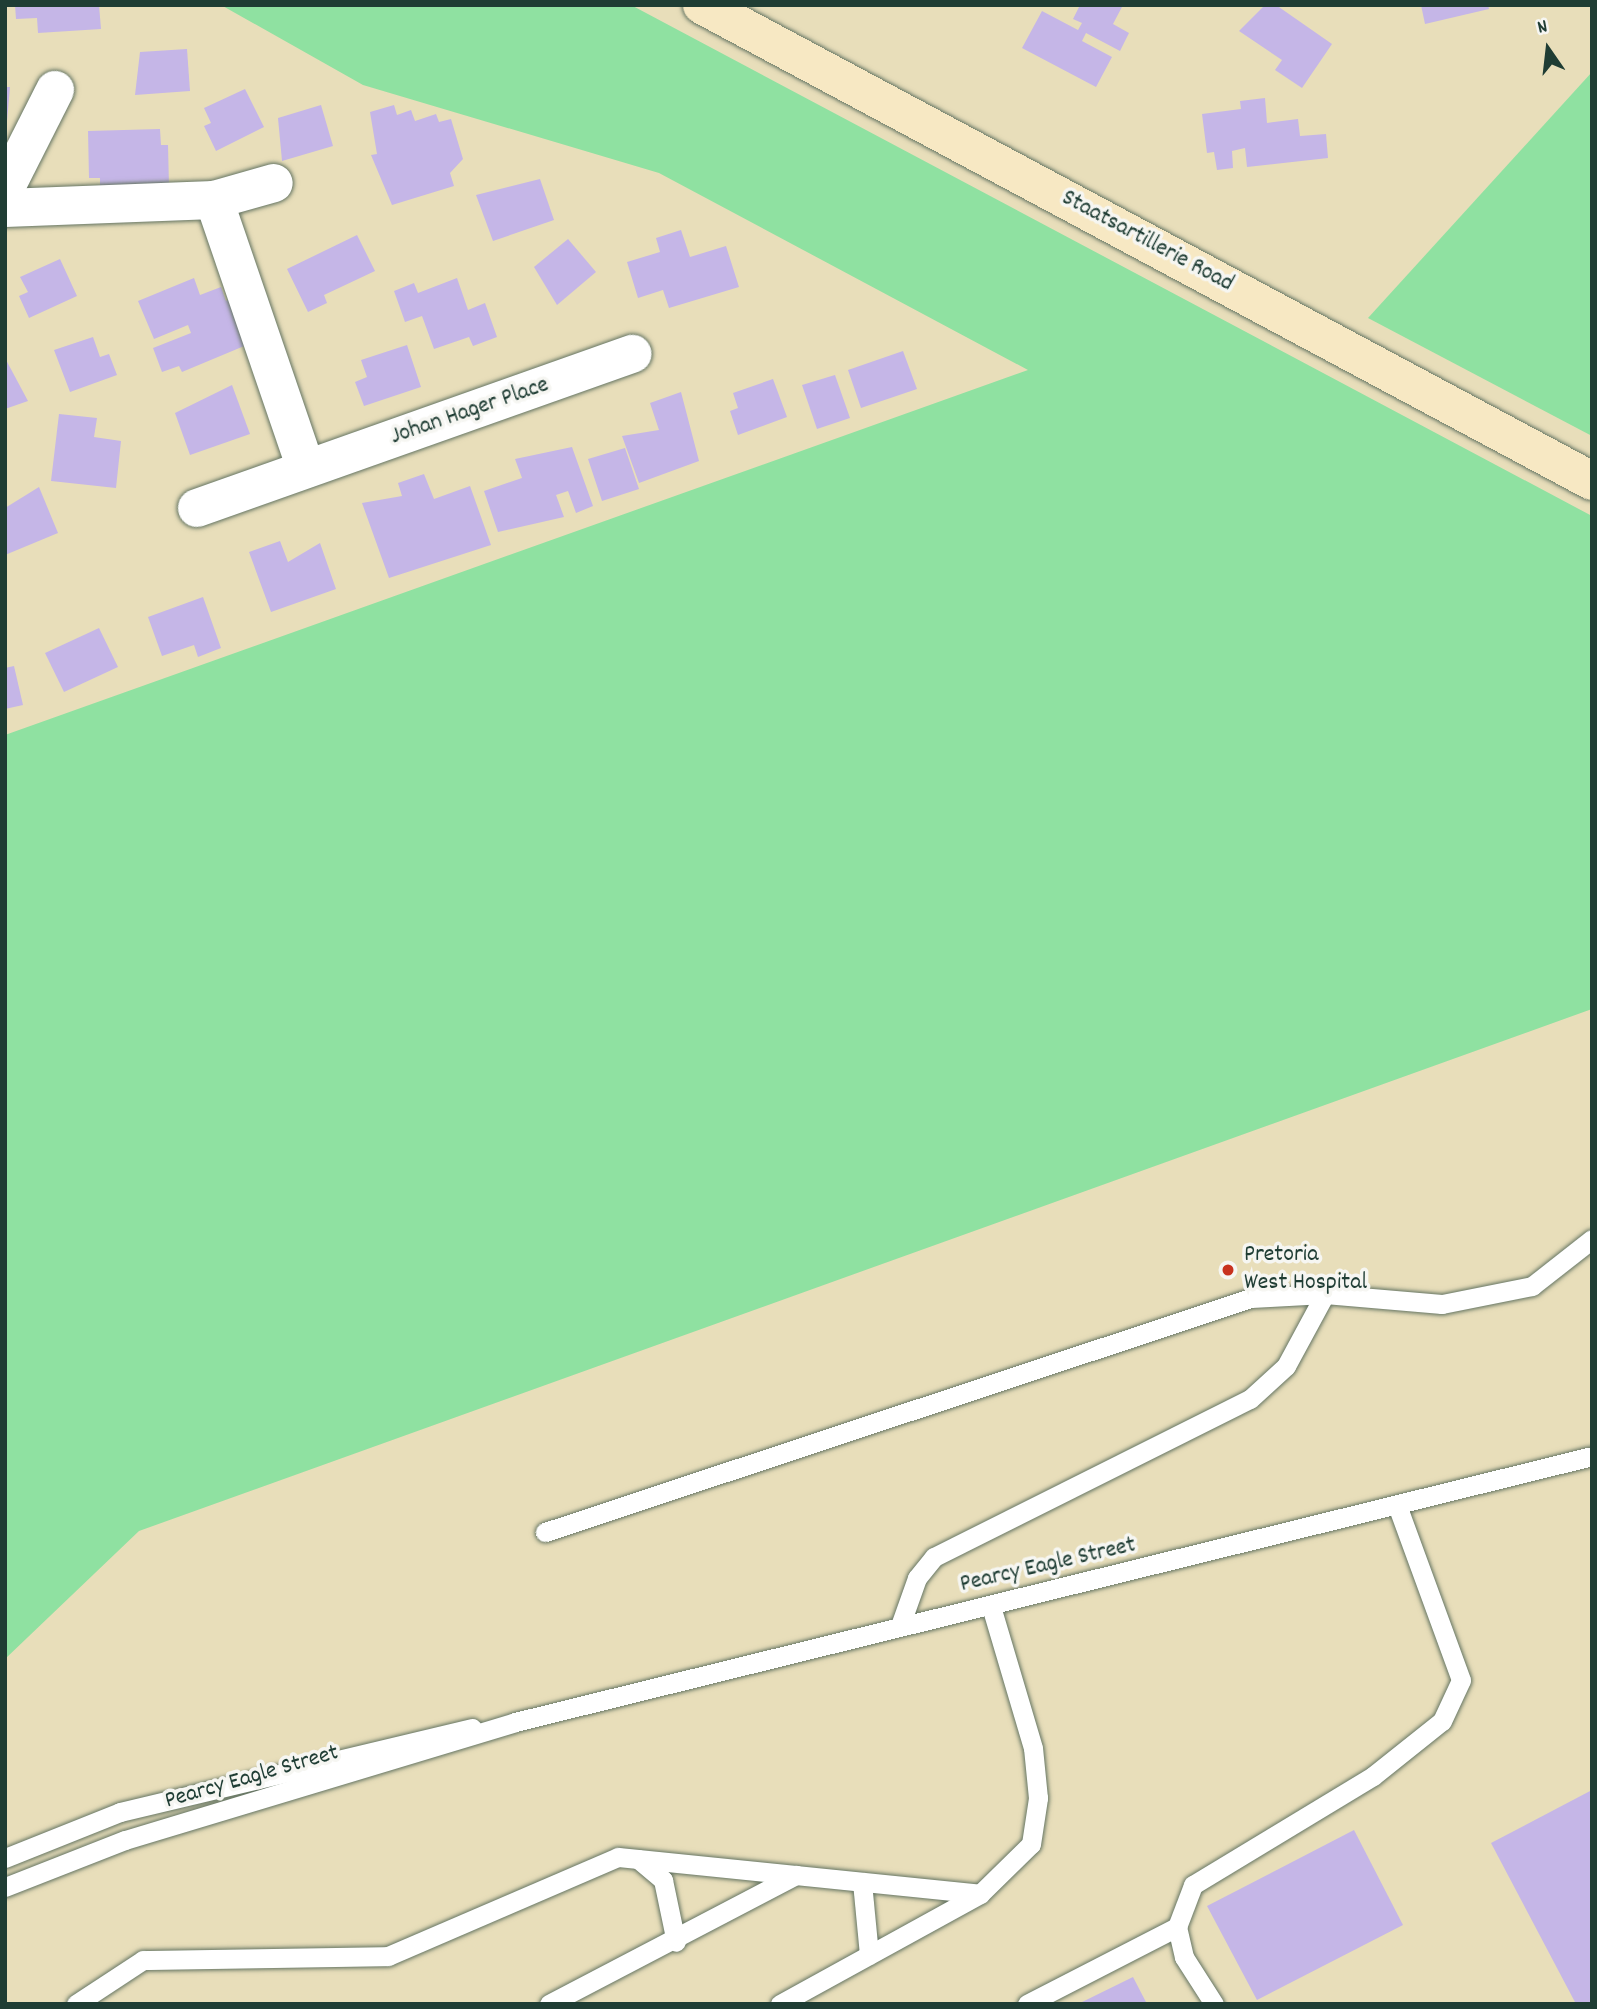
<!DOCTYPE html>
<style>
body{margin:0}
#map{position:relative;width:1597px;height:2009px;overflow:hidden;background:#e8deba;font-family:Dekko,sans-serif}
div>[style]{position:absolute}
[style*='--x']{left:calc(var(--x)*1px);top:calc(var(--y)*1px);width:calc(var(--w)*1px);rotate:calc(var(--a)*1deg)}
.green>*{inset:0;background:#8fe1a1}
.building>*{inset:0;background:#c5b6e7}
.roads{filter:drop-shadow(0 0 2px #657563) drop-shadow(0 0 2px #657563)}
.lane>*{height:19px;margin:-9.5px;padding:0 9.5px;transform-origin:9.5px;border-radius:9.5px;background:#fff}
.street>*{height:38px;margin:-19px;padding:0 19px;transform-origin:19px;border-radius:19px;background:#fff}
.secondary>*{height:38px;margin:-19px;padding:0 19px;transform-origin:19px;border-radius:19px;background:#f7e8c3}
.dots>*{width:19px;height:19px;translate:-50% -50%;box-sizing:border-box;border:4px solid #f6f6f2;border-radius:50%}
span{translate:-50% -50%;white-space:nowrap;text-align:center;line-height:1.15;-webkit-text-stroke:7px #f6f6f2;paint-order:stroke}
.street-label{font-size:24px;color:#1f3d34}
.poi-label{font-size:24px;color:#1f3d34}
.left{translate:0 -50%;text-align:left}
.frame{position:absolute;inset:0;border:7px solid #1f3d34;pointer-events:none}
.north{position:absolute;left:1513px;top:14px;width:70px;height:70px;-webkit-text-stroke:5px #f6f6f2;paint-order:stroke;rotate:346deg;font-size:19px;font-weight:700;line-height:28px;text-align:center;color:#1f3d34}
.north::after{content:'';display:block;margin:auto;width:24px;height:32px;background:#1f3d34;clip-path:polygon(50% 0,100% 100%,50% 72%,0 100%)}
</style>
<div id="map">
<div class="green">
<div style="clip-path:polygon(221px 5px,631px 5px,1592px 516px,1592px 1009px,139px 1531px,5px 1659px,5px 735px,1028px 370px,659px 173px,363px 85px)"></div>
<div style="clip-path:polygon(1592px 72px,1592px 436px,1368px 318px)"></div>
</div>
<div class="building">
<div style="clip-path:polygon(15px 5px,99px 5px,101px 29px,38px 33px,37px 18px,16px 19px)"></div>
<div style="clip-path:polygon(1080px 5px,1123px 5px,1113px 24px,1129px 33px,1120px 51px,1086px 33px,1082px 41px,1112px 57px,1096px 87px,1022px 48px,1042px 11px,1078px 30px,1082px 23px,1073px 19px)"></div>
<div style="clip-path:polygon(1265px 5px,1276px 5px,1332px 44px,1302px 88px,1275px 70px,1282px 60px,1239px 31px)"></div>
<div style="clip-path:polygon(1421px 5px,1488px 5px,1489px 9px,1425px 24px)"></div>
<div style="clip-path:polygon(187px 49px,190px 91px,135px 95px,140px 52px)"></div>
<div style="clip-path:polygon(5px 87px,10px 87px,7px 121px,5px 121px)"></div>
<div style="clip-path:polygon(245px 89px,264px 127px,216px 151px,204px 126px,211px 123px,204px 108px)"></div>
<div style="clip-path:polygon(1265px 98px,1267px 123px,1298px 119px,1300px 136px,1326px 134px,1328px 158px,1247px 167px,1245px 148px,1232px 151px,1233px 168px,1217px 170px,1214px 152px,1207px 153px,1202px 114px,1241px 109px,1240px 101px)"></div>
<div style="clip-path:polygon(321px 105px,333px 146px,282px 161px,278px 118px)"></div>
<div style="clip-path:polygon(394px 105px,397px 115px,411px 110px,415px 121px,436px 114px,439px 122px,451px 119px,463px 159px,450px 173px,454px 186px,392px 205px,371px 155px,377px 154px,370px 112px)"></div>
<div style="clip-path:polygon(160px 129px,161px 145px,168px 145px,169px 186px,100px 190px,100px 178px,89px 178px,88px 131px)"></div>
<div style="clip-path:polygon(540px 179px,554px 220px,493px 241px,476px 195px)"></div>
<div style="clip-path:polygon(681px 230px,690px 257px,726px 246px,739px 287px,669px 308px,663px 290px,638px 298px,627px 262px,660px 252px,656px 238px)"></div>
<div style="clip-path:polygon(357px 235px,375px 271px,324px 295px,327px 303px,308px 312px,287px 269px)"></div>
<div style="clip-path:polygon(568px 239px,596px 272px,557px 305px,534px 267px)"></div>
<div style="clip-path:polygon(60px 259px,77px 296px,29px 318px,19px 296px,28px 292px,20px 277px)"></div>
<div style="clip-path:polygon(194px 278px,200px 295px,221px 287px,226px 301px,231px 298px,249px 344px,182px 372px,179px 366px,162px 372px,153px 348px,191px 333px,188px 325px,154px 339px,138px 301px)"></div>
<div style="clip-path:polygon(457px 278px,468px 310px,485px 303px,497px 337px,473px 346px,469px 337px,434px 349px,422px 316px,405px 322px,394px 291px,414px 283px,418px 293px)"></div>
<div style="clip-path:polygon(93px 337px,100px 357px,109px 354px,117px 375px,70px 392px,54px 350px)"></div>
<div style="clip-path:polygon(407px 345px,421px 387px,364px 406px,355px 382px,367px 377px,361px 360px)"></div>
<div style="clip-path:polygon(903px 351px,917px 389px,861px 408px,848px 370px)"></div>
<div style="clip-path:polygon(5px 358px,28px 401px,5px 409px)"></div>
<div style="clip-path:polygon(835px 375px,850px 418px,817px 429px,802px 385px)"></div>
<div style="clip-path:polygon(773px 379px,787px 417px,738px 435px,730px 411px,738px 408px,733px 393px)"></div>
<div style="clip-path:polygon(232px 385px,250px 434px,190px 455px,175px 413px)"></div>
<div style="clip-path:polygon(681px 392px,699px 461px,639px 483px,622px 436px,659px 430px,650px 403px)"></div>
<div style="clip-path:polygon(59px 414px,97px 418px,94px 437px,121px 441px,116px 488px,51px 481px)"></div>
<div style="clip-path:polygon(572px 447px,593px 506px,576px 513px,568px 491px,556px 495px,564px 517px,498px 532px,484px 491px,522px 478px,515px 459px)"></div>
<div style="clip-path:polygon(625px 448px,639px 489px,602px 501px,588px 459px)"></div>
<div style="clip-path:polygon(424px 474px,434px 499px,470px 486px,491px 545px,389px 578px,362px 503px,402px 496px,398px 483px)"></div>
<div style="clip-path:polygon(39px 487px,58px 533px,5px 555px,5px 508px)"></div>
<div style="clip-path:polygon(280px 541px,288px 562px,320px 543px,336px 589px,271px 612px,249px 552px)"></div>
<div style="clip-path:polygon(203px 597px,221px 648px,198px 657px,194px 645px,162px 656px,148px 617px)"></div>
<div style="clip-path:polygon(99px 628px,118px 667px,64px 692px,45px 653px)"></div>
<div style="clip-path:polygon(14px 666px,23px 705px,5px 709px,5px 668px)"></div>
<div style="clip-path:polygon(1592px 1790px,1592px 2004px,1576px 2004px,1491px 1843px)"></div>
<div style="clip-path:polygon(1354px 1830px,1403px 1925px,1257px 2000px,1207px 1906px)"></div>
<div style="clip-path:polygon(1133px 1977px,1147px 2004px,1078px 2004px)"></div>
</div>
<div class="roads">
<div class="lane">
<div style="--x:545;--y:1532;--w:744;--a:-18.34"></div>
<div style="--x:1251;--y:1298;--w:74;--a:-3.1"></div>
<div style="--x:1325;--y:1294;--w:117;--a:4.9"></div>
<div style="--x:1442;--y:1304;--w:92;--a:-11.3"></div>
<div style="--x:1532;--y:1286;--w:76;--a:-38.1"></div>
<div style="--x:901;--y:1623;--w:48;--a:-70.4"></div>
<div style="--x:917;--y:1578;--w:27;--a:-51"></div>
<div style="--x:934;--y:1557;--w:353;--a:-26.6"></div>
<div style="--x:1250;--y:1399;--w:49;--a:-42.5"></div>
<div style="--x:1286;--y:1366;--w:82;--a:-61.6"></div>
<div style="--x:5;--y:1858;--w:124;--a:-21.8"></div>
<div style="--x:120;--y:1812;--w:362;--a:-13.4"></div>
<div style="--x:638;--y:1859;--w:33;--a:40"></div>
<div style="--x:663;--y:1880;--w:63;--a:78.2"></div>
<div style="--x:862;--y:1882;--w:73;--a:84.5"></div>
<div style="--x:5;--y:1887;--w:129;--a:-21.4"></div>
<div style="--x:125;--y:1840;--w:407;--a:-16.8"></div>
<div style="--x:515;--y:1722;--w:1109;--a:-13.87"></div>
<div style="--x:76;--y:2004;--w:80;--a:-33.3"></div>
<div style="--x:143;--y:1960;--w:245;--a:-0.9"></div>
<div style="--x:388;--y:1956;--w:250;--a:-23.3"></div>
<div style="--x:618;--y:1857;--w:364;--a:5.8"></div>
<div style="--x:549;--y:2004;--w:279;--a:-27.6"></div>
<div style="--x:780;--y:2004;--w:228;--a:-28.8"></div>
<div style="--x:980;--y:1894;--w:71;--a:-44.4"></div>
<div style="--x:1031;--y:1844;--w:47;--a:-81.3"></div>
<div style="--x:1038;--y:1798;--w:50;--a:-95.7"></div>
<div style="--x:1033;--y:1748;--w:148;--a:-106.5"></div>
<div style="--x:1027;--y:2004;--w:169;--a:-27.2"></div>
<div style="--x:1214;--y:2004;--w:56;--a:-122.6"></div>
<div style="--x:1184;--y:1957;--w:31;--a:-103"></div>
<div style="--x:1177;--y:1927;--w:45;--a:-69.1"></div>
<div style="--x:1193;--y:1885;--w:210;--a:-31.2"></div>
<div style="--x:1373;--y:1776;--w:88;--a:-38.6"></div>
<div style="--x:1442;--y:1721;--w:45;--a:-65.1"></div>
<div style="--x:1461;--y:1680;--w:186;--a:-110.1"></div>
</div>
<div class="street">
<div style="--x:5;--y:189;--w:111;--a:-63.2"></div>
<div style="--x:214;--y:200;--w:284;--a:71.1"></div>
<div style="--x:5;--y:208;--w:209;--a:-2.2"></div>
<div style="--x:214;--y:200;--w:62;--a:-15.8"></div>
<div style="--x:197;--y:508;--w:462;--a:-19.5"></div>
</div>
<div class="secondary">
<div style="--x:702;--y:5;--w:1009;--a:28.14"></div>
</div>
</div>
<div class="dots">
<div style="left:1228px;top:1270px;background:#c8321e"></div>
</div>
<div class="street-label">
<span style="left:1147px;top:242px;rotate:28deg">Staatsartillerie Road</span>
<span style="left:470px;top:412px;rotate:-19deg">Johan Hager Place</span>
<span style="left:1048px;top:1566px;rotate:-13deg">Pearcy Eagle Street</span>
<span style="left:252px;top:1778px;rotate:-16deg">Pearcy Eagle Street</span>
</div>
<div class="poi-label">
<span class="left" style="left:1244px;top:1270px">Pretoria<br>West Hospital</span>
</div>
<div class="frame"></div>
<div class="north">N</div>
</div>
